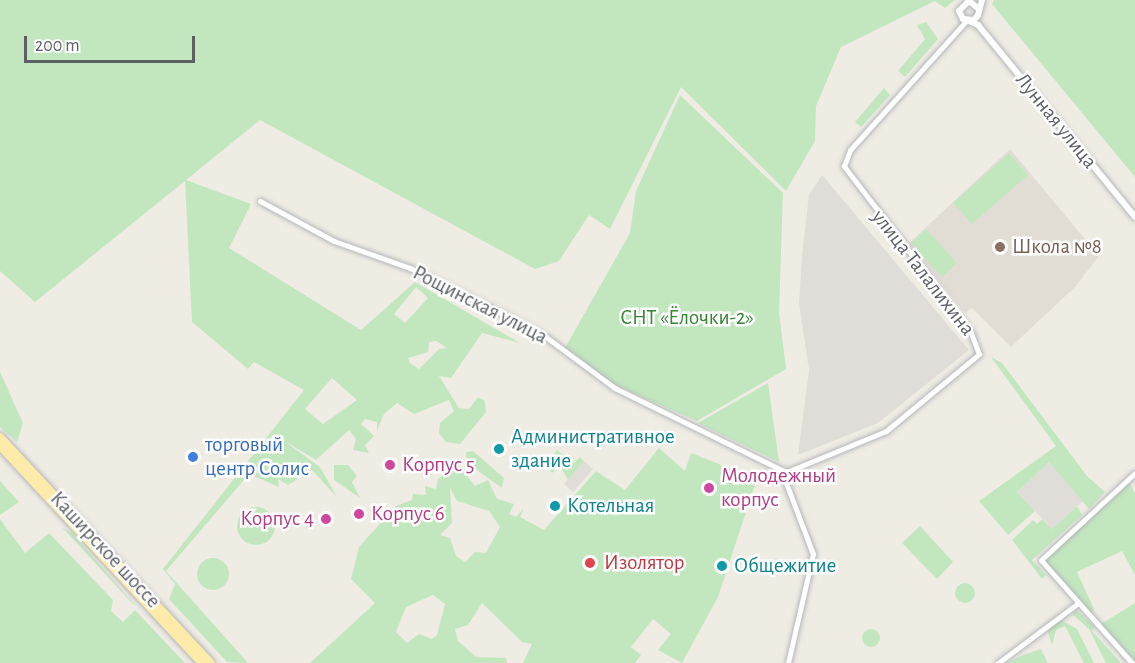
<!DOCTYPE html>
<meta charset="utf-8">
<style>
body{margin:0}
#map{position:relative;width:1135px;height:663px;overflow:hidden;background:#efece4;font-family:"Alegreya Sans",sans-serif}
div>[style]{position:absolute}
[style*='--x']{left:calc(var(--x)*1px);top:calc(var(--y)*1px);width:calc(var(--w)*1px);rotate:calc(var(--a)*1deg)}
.industrial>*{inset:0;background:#e0ddd8}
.education>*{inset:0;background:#e1ddd5}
.green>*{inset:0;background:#c2e7bf}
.round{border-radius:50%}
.roads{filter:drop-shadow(0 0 2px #b4b7bb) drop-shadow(0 0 2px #b4b7bb)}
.minor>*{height:5px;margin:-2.5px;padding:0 2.5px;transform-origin:2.5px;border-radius:2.5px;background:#fff}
.tertiary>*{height:6px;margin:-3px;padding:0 3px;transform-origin:3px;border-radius:3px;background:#fff}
.primary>*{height:8px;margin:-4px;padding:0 4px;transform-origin:4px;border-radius:4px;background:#ffeba9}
.dots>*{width:16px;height:16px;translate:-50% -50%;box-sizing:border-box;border:3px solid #fff;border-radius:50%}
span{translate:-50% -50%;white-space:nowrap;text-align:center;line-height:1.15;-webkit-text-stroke:5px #fff;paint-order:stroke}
.street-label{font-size:21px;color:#5c6065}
.education-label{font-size:21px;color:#785e54}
.left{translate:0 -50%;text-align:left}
.park-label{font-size:21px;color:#348631}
.culture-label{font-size:21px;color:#0d838f}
.shop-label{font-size:21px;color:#366cbe}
.hotel-label{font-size:21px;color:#b23c85}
.right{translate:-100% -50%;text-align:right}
.health-label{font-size:21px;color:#be3a42}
.scale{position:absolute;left:24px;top:36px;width:171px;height:27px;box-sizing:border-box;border:3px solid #5c6065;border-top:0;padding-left:8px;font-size:18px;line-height:21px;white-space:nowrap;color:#5c6065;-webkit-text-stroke:4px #fff;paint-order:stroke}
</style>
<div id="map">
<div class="industrial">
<div style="clip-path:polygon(822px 175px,969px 350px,878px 423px,798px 455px,809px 370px,799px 303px,802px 256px,809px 195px)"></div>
<div style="clip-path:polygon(584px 461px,593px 469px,573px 492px,564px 484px)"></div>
<div style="clip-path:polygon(1049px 462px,1084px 500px,1052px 529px,1017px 492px)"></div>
</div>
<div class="education">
<div style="clip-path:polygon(1010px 149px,1099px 256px,1076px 286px,1011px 347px,972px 308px,965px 313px,909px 243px)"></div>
</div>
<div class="green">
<div style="clip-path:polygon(evenodd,0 0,955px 0,945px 8px,935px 1px,841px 47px,816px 106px,815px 141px,786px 191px,681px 87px,610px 229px,589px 215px,559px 261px,535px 269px,260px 120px,186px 180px,251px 204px,229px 248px,361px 330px,415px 282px,520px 343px,482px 333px,451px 378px,439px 376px,459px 408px,469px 409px,478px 397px,485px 401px,486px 412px,460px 444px,446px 442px,439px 433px,440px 423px,454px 411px,449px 400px,414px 414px,397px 403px,384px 414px,377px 431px,377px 422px,365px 419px,361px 424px,374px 436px,365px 445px,369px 453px,353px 450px,356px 439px,349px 430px,316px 460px,283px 440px,320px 467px,337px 497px,310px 468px,304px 471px,307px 478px,299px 477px,290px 463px,289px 472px,298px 479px,288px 485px,278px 479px,279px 487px,249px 474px,166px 571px,248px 663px,227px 662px,169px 599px,175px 584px,163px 569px,304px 390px,254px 362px,248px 369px,192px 322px,185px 181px,35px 302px,0 271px,0 0,416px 287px,428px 298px,405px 323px,394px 314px,416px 287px,0 0,436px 341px,447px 348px,439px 349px,419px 369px,410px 363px,408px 358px,428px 352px,429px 342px,436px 341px,0 0,332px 378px,357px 400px,323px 424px,305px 409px,332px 378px)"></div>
<div style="clip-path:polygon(994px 0,1135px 0,1135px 177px,992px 4px)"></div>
<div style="clip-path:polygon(926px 22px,938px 39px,905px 77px,898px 71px,925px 39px,917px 25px)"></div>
<div style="clip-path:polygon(884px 88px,890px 95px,861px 127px,855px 122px)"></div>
<div style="clip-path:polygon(680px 95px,783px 193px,779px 312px,786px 369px,697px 421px,615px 385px,565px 348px,630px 233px,636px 191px)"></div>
<div style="clip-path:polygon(1009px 153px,1028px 175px,972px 224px,953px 203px)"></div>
<div style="clip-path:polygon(926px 229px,957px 263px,942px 277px,911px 243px)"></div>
<div style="clip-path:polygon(991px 357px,1002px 363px,1087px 476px,1105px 492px,1089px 509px,1049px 462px,1017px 492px,1035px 511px,1008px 535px,979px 501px,1056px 446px)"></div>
<div style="clip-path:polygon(0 372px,23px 423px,17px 442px,0 427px)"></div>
<div style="clip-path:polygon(768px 383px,779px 462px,698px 423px)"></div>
<div style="clip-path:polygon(evenodd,659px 448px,685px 471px,691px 453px,757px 479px,718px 597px,682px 663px,658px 650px,671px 634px,653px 619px,631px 647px,641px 655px,635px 663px,523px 663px,532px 644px,522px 642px,482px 603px,468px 625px,455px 629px,458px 641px,476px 657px,506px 658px,507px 663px,310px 663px,375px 603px,351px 579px,359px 547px,396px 506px,412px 500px,413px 494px,426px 495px,425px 486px,436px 489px,438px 479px,458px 464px,475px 486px,488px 480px,497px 499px,514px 504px,509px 514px,516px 517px,524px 508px,520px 517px,544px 530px,596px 471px,625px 490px,659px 448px,450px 488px,457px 501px,489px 511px,500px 527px,486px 553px,475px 552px,465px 562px,456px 556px,450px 538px,440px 535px,452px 523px,450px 488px,659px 448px,433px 595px,445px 604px,437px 635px,432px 639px,419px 634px,407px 643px,396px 632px,406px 607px,433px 595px)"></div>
<div style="clip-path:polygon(557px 450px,574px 463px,580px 457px,584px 461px,568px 480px,560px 466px,552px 473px,546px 466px)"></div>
<div style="clip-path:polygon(473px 451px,504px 478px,502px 488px,467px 463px,466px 452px)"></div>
<div style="clip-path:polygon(334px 465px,348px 465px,357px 476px,352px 482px,360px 498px,334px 480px)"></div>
<div style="clip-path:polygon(0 481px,19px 502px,0 515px)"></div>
<div style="clip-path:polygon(1129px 483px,1135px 493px,1135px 575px,1122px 551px,1077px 572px,1094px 609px,1091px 614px,1044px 561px)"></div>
<div style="clip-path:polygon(1077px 506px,1082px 515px,1032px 560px,1046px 575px,1042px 579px,1012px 540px,1033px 520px,1037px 524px,1042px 519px,1052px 529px)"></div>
<div class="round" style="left:237px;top:507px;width:38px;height:38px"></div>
<div style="clip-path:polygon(0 519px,25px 553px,49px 533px,113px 600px,111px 611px,123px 622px,135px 610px,185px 663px,0 663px)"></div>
<div style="clip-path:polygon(920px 526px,953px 562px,937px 579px,902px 543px)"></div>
<div style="clip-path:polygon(62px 527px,72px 533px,135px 605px,134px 605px)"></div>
<div class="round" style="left:197px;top:558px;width:32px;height:32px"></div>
<div class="round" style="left:955px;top:583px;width:20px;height:20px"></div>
<div style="clip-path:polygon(1135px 603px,1135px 661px,1101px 624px)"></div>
<div style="clip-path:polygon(1076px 610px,1095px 627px,1092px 631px,1121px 663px,1106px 663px,1089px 629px,1072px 614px)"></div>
<div style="clip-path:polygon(1059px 619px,1077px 629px,1094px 663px,1084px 663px,1065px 626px,1056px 630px,1052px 645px,1047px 629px)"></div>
<div class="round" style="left:862px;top:629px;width:18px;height:18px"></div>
<div style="clip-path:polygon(1041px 649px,1048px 663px,1006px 663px,1026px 654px)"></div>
</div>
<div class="roads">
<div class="minor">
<div style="--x:260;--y:201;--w:84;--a:28.4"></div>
<div style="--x:334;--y:241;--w:81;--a:19.6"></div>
<div style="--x:410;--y:268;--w:102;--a:26.3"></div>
<div style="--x:501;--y:313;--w:51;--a:28.1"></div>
<div style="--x:546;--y:337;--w:86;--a:36.5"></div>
<div style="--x:615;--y:388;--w:193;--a:26.2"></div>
<div style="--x:788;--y:663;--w:112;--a:-77.1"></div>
<div style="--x:813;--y:554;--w:76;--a:-110.8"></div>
<div style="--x:786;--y:483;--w:12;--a:-76"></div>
<div style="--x:789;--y:471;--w:105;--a:-22.4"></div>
<div style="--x:886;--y:431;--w:121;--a:-39.6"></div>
<div style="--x:979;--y:354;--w:25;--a:-111"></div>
<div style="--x:970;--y:331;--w:208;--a:-127.4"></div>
<div style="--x:844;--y:166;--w:17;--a:-69"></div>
<div style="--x:850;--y:150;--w:173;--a:-48"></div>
<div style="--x:998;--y:663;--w:99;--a:-36.8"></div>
<div style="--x:1132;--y:663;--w:137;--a:-131.5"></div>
<div style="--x:1041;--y:560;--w:128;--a:-42.8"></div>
</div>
<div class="tertiary">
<div style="--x:979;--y:9;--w:13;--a:-141"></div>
<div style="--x:969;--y:1;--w:14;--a:135"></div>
<div style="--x:959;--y:11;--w:9;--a:63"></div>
<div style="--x:963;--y:19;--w:11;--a:5"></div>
<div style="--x:974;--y:20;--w:6;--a:-51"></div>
<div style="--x:978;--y:15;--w:16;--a:-75"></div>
<div style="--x:969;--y:21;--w:10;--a:24"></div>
<div style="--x:978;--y:25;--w:248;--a:50.7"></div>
</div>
<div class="primary">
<div style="--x:0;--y:437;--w:309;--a:47"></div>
<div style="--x:0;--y:446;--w:296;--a:47.1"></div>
</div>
</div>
<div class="dots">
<div style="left:1000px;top:247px;background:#8d6e63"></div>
<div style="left:499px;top:449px;background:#0f9aa8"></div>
<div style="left:193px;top:457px;background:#3f7fe0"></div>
<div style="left:390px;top:465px;background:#d1479c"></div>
<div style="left:709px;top:488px;background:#d1479c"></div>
<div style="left:555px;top:506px;background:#0f9aa8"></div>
<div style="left:359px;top:514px;background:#d1479c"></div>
<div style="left:326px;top:519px;background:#d1479c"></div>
<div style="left:590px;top:563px;background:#e0444e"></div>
<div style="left:722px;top:566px;background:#0f9aa8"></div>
</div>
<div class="street-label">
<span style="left:1056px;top:121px;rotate:51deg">Лунная улица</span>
<span style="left:923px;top:273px;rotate:52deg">улица Талалихина</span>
<span style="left:480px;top:305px;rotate:27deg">Рощинская улица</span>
<span style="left:105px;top:550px;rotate:47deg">Каширское шоссе</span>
</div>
<div class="education-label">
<span class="left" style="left:1012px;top:247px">Школа №8</span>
</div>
<div class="park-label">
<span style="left:687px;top:318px">СНТ «Ёлочки-2»</span>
</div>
<div class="culture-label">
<span class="left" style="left:511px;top:449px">Административное<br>здание</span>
<span class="left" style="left:567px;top:506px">Котельная</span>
<span class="left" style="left:734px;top:566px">Общежитие</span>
</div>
<div class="shop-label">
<span class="left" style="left:205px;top:457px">торговый<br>центр Солис</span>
</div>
<div class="hotel-label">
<span class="left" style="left:402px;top:465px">Корпус 5</span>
<span class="left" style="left:721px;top:488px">Молодежный<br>корпус</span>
<span class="left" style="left:371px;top:514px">Корпус 6</span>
<span class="right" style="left:314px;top:519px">Корпус 4</span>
</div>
<div class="health-label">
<span class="left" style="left:604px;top:563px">Изолятор</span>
</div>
<div class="scale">200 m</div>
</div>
